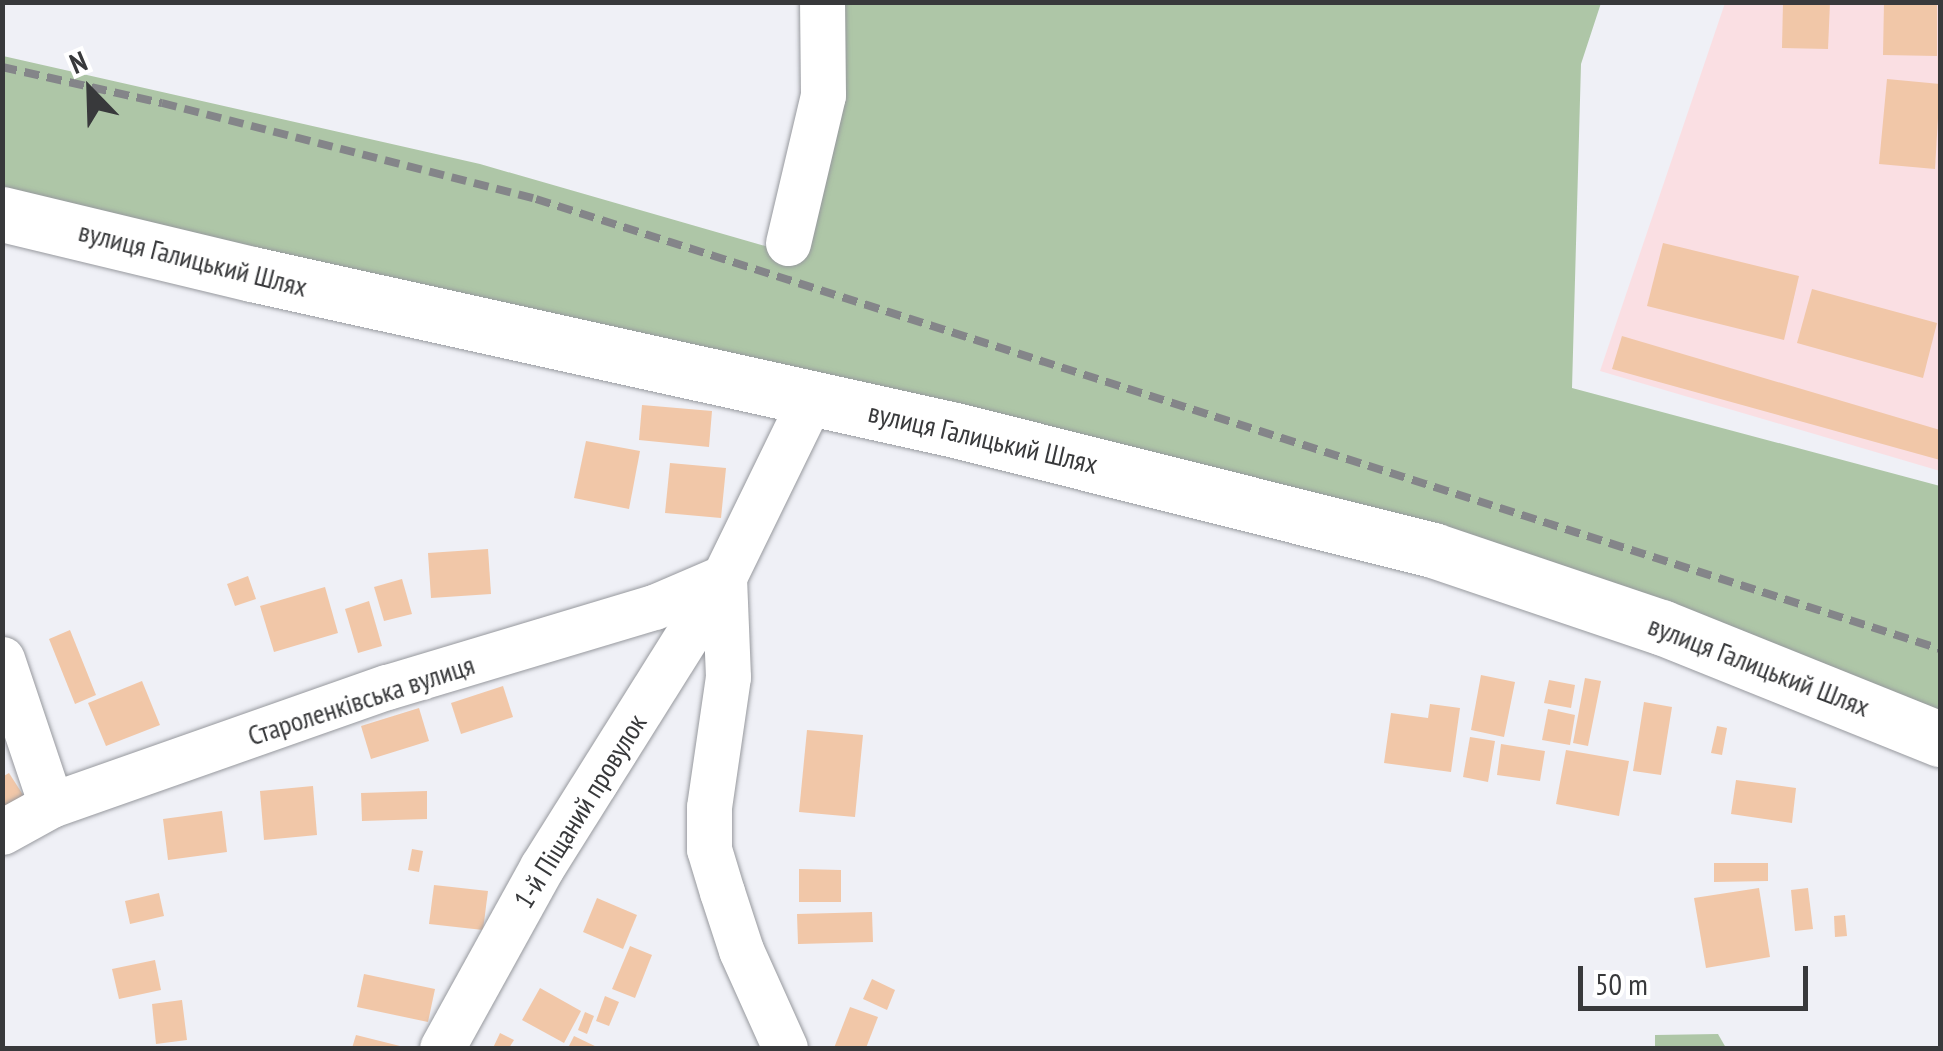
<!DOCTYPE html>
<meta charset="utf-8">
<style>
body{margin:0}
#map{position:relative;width:1943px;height:1051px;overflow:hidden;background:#eff0f6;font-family:"PT Sans Narrow",sans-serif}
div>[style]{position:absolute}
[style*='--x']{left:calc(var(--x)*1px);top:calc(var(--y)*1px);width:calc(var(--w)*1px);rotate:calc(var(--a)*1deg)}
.commercial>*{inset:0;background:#fadfe3}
.green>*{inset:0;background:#aec6a7}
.building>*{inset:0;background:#f1c7a8}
.roads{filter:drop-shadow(0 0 2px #97999e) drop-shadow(0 0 2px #97999e)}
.minor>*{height:45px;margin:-22.5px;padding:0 22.5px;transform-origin:22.5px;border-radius:22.5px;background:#fff}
.highway>*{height:55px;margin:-27.5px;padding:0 27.5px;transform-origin:27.5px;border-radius:27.5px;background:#fff}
.rail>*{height:8px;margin-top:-4px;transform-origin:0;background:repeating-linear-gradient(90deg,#848589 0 15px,transparent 0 23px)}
span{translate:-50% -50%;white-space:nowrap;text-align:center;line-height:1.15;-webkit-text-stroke:10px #fff;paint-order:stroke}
.street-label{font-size:28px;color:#38393b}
.frame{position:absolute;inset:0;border:5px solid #38393b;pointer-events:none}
.north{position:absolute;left:40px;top:40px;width:100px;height:100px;-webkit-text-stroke:8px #fff;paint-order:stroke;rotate:337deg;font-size:28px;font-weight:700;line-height:40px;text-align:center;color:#38393b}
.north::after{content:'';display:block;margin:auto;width:35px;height:45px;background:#38393b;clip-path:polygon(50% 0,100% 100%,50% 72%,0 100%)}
.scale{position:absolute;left:1578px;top:966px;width:230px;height:45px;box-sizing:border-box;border:5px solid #38393b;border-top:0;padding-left:12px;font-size:30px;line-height:35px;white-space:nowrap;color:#38393b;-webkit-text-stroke:8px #fff;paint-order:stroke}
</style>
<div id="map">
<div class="commercial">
<div style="clip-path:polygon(1725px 3px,1940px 3px,1940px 471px,1600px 371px)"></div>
</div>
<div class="green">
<div style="clip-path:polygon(811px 3px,1601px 3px,1581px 64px,1572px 388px,1940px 486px,1940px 752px,1751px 668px,1215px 508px,3px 227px,3px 56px,480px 164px,772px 248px,815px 74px)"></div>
<div style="clip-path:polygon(1718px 1034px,1726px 1048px,1655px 1048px,1655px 1035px)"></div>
</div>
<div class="building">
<div style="clip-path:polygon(1783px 2px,1830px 2px,1828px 49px,1782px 48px)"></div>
<div style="clip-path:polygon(1884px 2px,1937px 2px,1937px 56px,1883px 55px)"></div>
<div style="clip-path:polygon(1887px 79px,1940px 84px,1935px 169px,1879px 164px)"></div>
<div style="clip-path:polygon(1663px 243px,1799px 276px,1784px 340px,1647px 306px)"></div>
<div style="clip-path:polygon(1812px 289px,1937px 323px,1923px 378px,1797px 343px)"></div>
<div style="clip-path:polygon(1622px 336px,1940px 430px,1940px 460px,1612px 369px)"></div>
<div style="clip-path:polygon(642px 405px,712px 411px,709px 447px,639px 440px)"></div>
<div style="clip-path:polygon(586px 441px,640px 451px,629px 509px,574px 498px)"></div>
<div style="clip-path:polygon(670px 463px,726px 468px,721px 518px,665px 513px)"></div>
<div style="clip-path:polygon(488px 549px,491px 594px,431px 598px,428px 553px)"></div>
<div style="clip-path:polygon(248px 576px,256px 599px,235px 606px,227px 584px)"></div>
<div style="clip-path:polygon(402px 579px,412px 614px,384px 621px,374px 587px)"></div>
<div style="clip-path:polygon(325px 587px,338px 633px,274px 652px,260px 606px)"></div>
<div style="clip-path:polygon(369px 601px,382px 646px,358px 653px,345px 609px)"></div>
<div style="clip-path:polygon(70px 630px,96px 695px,75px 704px,49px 639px)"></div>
<div style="clip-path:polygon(1481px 675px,1515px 682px,1504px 737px,1471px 730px)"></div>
<div style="clip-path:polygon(1585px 678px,1601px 681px,1588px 746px,1573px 743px)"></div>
<div style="clip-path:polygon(1549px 680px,1575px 685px,1571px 708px,1544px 703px)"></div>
<div style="clip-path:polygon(142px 681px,160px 725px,106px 746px,88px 703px)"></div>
<div style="clip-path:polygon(503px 686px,513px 717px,461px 734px,451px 703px)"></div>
<div style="clip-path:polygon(1644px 702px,1672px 707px,1661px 775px,1633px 771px)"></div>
<div style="clip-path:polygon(1430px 704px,1460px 708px,1451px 772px,1384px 763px,1391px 713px,1428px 718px)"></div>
<div style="clip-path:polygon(419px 708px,429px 741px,371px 759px,361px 726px)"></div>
<div style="clip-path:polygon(1548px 709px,1575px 715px,1570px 745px,1542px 740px)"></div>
<div style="clip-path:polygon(1717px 726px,1727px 728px,1722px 755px,1711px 753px)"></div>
<div style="clip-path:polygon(807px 730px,863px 735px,855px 817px,799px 812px)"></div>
<div style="clip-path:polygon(1470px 737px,1495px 741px,1488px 782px,1463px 777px)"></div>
<div style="clip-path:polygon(1501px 744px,1545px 751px,1540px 781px,1497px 775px)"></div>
<div style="clip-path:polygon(1566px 750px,1629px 761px,1619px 816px,1556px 804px)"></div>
<div style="clip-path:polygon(9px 773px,27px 801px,2px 816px,2px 777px)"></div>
<div style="clip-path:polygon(1736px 780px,1796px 788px,1792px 823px,1731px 814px)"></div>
<div style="clip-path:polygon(313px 786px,317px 835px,264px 840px,260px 791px)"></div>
<div style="clip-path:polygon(427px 791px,427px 819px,362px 821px,361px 793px)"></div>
<div style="clip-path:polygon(222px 811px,227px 852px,168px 860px,163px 819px)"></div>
<div style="clip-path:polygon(412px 849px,423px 851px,419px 872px,408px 870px)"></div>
<div style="clip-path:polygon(1714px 863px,1768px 863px,1768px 881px,1714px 882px)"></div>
<div style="clip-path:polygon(799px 869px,841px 870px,841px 902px,799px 902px)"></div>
<div style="clip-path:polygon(434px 885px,488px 891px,483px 930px,429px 924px)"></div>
<div style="clip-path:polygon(1759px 888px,1770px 957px,1706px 968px,1694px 898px)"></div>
<div style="clip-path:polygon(1808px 888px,1813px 929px,1795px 931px,1791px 890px)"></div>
<div style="clip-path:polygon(159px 893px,164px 916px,130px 924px,125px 901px)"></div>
<div style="clip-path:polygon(597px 898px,637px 915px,623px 949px,583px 932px)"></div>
<div style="clip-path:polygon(872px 912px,873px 942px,798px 944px,797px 914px)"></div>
<div style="clip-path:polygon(1845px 915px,1847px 936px,1835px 937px,1834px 916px)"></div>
<div style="clip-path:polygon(630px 946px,652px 955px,635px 998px,612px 989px)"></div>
<div style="clip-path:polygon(155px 960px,161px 990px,119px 999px,112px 969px)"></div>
<div style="clip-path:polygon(364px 974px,435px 989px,428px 1022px,357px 1007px)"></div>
<div style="clip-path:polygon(872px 979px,895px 990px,887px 1010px,863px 999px)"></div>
<div style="clip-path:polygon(540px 988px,581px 1011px,564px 1043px,522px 1020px)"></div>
<div style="clip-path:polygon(605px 996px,619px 1002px,609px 1026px,596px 1021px)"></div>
<div style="clip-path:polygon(182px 1000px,187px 1040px,156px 1044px,152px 1004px)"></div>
<div style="clip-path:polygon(850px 1007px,878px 1017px,866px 1048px,834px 1048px)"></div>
<div style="clip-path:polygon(585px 1012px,594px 1016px,587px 1034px,578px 1030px)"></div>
<div style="clip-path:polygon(500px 1033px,514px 1040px,509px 1048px,493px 1048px)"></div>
<div style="clip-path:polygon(356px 1035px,404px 1047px,404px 1048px,352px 1048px)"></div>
<div style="clip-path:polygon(574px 1036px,599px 1048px,568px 1048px)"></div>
</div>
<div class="roads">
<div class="minor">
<div style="--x:788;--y:243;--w:152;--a:-76.7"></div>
<div style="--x:823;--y:95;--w:93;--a:-90.6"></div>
<div style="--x:2;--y:659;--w:154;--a:71.4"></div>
<div style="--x:2;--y:832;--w:56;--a:-28.9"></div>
<div style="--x:51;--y:805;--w:356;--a:-19.4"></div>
<div style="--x:387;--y:687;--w:279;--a:-16.7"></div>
<div style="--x:654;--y:607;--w:76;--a:-23.2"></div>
<div style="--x:442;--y:1048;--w:207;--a:-61.1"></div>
<div style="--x:542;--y:867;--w:342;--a:-57.9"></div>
<div style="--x:785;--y:1048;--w:107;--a:-114.2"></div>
<div style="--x:741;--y:950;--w:61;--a:-108.1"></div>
<div style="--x:722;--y:892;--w:45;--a:-106.8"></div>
<div style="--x:709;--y:849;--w:42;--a:-90"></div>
<div style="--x:709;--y:807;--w:131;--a:-81.7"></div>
<div style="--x:728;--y:677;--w:100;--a:-92.3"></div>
<div style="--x:724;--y:577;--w:198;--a:-64"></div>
</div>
<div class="highway">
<div style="--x:2;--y:214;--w:257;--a:13.5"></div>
<div style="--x:252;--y:274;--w:720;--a:12.51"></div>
<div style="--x:955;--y:430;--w:493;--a:14.1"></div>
<div style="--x:1433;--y:550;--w:241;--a:18.7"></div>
<div style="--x:1661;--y:627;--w:301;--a:21.9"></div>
</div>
</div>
<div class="rail">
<div style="--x:2;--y:67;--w:164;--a:12.7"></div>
<div style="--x:162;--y:103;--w:386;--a:14.4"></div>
<div style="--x:536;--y:199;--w:1474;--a:17.77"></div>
</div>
<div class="street-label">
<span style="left:193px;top:259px;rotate:14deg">вулиця Галицький Шлях</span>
<span style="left:983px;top:438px;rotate:13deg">вулиця Галицький Шлях</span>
<span style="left:1759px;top:666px;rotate:21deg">вулиця Галицький Шлях</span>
<span style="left:361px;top:700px;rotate:-18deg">Староленківська вулиця</span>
<span style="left:580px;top:811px;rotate:-58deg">1-й Піщаний провулок</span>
</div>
<div class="frame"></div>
<div class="north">N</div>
<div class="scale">50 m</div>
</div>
